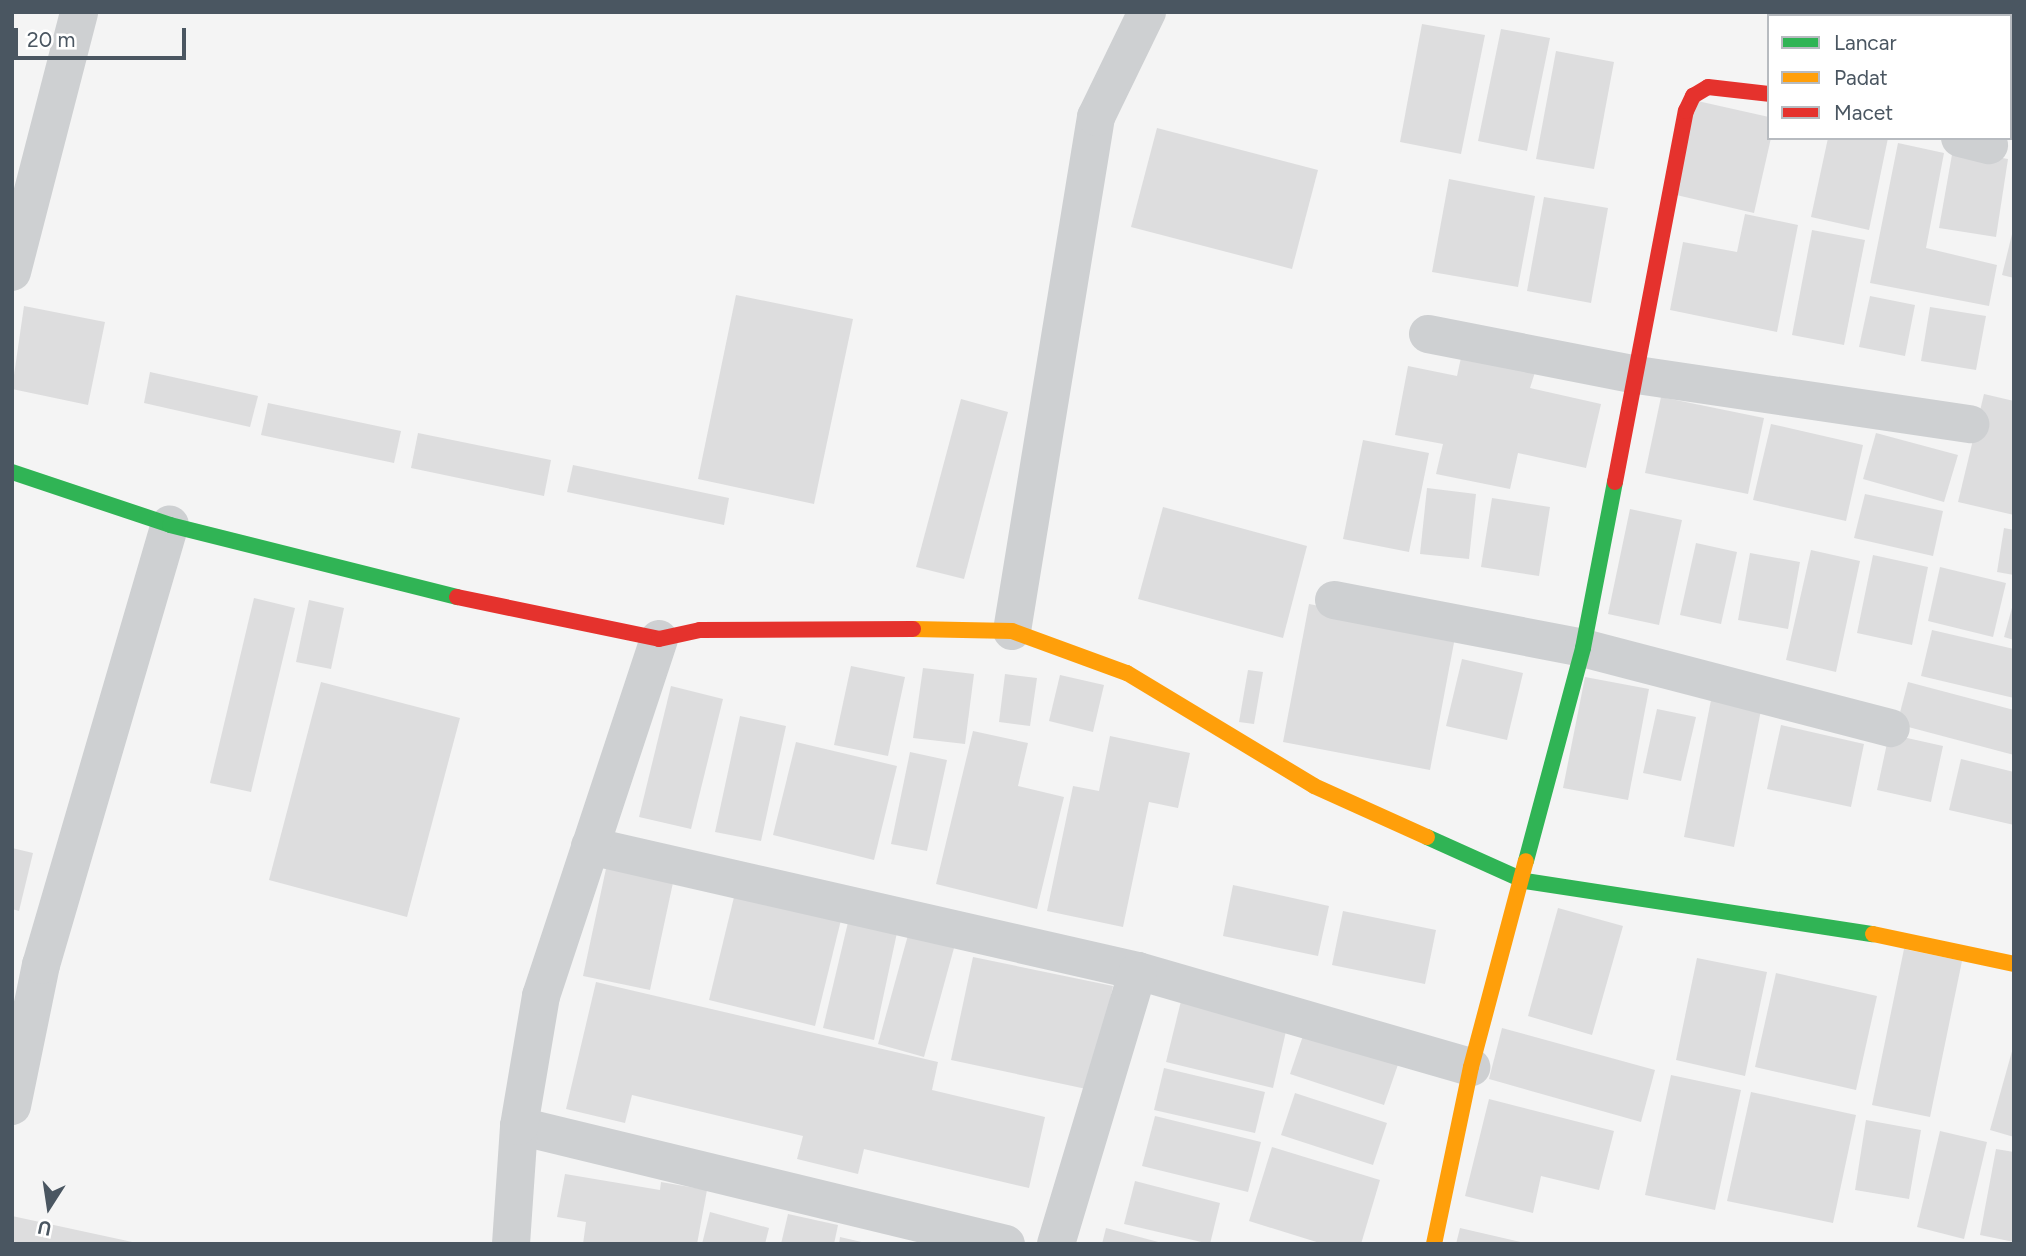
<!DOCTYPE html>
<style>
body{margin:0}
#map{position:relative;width:2026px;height:1256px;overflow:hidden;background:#f4f4f4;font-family:Figtree,sans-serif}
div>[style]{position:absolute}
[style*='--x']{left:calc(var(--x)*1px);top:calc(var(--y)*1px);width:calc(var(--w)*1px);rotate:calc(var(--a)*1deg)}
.building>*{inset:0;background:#ddddde}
.street>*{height:38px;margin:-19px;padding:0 19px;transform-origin:19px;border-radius:19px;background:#ced0d2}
.fast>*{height:16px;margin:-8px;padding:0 8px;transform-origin:8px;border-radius:8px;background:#30b455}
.slow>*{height:16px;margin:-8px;padding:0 8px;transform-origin:8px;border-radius:8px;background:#ff9f0a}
.jam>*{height:16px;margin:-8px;padding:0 8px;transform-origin:8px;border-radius:8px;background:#e5322d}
span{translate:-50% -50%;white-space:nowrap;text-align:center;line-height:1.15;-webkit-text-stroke:5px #fff;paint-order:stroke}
.frame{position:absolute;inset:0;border:14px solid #4a5661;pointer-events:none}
.legend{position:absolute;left:1767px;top:14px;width:245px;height:126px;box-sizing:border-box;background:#fff;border:2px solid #b7bbc0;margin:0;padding:9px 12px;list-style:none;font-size:21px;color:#4a5661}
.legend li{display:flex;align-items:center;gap:14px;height:35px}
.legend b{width:35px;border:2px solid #b7bbc0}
.north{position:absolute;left:14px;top:1172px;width:70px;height:70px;-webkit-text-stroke:5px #fff;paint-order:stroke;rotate:192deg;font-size:19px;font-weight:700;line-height:28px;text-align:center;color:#4a5661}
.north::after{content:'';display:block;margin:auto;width:24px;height:32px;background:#4a5661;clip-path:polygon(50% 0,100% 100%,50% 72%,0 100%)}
.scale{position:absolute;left:14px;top:28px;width:172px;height:32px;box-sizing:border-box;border:4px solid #4a5661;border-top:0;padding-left:9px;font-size:21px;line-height:24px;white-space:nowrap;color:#4a5661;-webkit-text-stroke:5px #fff;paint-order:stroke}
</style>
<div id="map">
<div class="building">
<div style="clip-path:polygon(1422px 24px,1485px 35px,1461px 154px,1400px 142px)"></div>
<div style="clip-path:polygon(1501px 29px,1550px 38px,1527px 151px,1478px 141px)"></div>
<div style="clip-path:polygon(1556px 51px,1614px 62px,1594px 169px,1536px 159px)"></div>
<div style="clip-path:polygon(1693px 100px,1769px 117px,1771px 138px,1754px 213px,1672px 194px)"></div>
<div style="clip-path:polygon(1157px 128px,1318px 170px,1292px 269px,1131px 227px)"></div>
<div style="clip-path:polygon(1828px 138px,1888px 138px,1869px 230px,1811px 217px)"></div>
<div style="clip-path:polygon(1898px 143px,1944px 153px,1926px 248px,1997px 265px,1989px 306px,1870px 283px)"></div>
<div style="clip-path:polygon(1953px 149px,2008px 159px,1996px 237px,1939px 228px)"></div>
<div style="clip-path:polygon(1449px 179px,1535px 196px,1518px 287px,1432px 272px)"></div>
<div style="clip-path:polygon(1544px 197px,1608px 208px,1591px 303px,1527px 291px)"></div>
<div style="clip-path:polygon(1745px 214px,1798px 225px,1777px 332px,1670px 310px,1683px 242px,1737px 252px)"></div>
<div style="clip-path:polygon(2014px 226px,2014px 278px,2002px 275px)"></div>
<div style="clip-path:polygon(1812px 230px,1865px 240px,1844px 345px,1792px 335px)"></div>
<div style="clip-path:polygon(736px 295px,853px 319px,814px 504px,698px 479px)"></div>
<div style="clip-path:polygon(1870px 296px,1915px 305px,1905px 356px,1859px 347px)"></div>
<div style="clip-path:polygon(24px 306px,105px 322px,88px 405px,12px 389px)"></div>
<div style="clip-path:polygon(1930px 307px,1986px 316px,1976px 370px,1921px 361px)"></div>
<div style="clip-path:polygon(1462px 353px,1536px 369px,1530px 388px,1601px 404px,1586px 468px,1518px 453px,1510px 489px,1436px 474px,1443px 444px,1395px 435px,1408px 366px,1457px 376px)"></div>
<div style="clip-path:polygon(150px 372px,258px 396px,250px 427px,144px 403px)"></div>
<div style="clip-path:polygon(1984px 394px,2014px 401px,2014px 515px,1958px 502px)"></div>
<div style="clip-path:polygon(1661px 397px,1764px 418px,1748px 494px,1645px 473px)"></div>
<div style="clip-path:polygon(961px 399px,1008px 412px,964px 579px,916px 567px)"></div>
<div style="clip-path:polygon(268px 403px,401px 431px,394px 463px,261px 435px)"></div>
<div style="clip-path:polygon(1771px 424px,1863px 445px,1846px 521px,1753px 500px)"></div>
<div style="clip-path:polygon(418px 433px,551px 460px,544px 496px,411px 468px)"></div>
<div style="clip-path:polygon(1876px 433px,1958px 455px,1944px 502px,1863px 479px)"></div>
<div style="clip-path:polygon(1363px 440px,1429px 453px,1409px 552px,1343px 539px)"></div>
<div style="clip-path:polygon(573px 465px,729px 498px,724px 525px,567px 492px)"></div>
<div style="clip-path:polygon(1427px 488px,1476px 494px,1469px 559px,1420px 554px)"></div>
<div style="clip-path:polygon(1865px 494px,1943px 511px,1933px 556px,1854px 538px)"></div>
<div style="clip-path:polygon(1492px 498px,1550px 507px,1539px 576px,1481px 567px)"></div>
<div style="clip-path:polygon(1163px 507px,1307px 546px,1283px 638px,1138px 599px)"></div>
<div style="clip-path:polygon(1630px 509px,1682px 520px,1659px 625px,1608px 614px)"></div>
<div style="clip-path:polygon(2004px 528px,2014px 530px,2014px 575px,1997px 572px)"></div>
<div style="clip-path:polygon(1696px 543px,1737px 552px,1721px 624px,1680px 615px)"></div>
<div style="clip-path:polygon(1811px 550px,1860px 561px,1836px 672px,1786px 660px)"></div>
<div style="clip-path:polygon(1750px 553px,1800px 562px,1788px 629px,1738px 620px)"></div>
<div style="clip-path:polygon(1873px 555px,1928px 567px,1912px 645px,1857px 633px)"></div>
<div style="clip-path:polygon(1940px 567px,2006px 583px,1993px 637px,1928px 621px)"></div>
<div style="clip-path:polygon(254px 598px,295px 608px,251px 792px,210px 783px)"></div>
<div style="clip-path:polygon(309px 600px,344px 608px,331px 669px,296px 662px)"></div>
<div style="clip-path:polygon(1309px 604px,1456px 632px,1430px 770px,1283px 742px)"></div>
<div style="clip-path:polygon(2013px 604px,2014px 604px,2014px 640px,2004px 637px)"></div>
<div style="clip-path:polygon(1932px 630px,2014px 649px,2014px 698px,1921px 676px)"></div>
<div style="clip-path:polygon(1462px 659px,1523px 673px,1507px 740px,1446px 726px)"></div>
<div style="clip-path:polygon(851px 666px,905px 677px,888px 756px,834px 745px)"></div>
<div style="clip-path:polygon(923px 668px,974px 674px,965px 744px,913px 738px)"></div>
<div style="clip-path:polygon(1248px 670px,1263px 672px,1254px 724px,1239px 722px)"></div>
<div style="clip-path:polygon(1005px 674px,1037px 678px,1030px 726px,999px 722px)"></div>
<div style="clip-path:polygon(1060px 675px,1104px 685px,1093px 732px,1049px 721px)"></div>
<div style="clip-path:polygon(1585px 677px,1649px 689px,1628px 800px,1563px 788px)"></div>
<div style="clip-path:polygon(321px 682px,460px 718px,407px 917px,269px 880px)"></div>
<div style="clip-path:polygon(1908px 682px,2014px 710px,2014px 755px,1897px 724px)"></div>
<div style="clip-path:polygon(671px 686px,723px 699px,691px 829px,639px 817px)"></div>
<div style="clip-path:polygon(1713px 690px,1763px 700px,1734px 847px,1684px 837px)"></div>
<div style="clip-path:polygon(1657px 709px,1696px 717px,1681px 781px,1643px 773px)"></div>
<div style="clip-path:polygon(740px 716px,786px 726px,761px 841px,715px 832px)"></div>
<div style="clip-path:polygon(1781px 725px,1864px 744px,1851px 807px,1767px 789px)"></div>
<div style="clip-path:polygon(973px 731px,1028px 743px,1018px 786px,1064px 797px,1037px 909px,936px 884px)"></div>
<div style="clip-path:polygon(1889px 734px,1943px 746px,1931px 802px,1877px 790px)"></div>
<div style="clip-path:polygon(1110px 736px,1190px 753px,1178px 808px,1149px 802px,1123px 927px,1047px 911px,1073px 786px,1099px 791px)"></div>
<div style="clip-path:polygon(796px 742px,897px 766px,874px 860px,773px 835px)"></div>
<div style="clip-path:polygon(910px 752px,947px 760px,927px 851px,891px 844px)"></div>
<div style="clip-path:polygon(1961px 759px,2014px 772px,2014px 825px,1949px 810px)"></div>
<div style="clip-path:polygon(12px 848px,33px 853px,19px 911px,12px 909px)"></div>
<div style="clip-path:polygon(607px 864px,674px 878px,650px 990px,583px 976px)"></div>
<div style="clip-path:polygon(1233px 885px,1329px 906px,1318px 956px,1223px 936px)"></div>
<div style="clip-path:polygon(735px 893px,841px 920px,815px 1026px,709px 1000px)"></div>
<div style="clip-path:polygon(1558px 908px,1623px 926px,1592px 1035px,1528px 1016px)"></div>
<div style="clip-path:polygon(1343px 911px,1436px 930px,1425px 984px,1332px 965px)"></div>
<div style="clip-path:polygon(849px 918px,898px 928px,874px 1040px,823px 1028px)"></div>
<div style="clip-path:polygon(908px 935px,954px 948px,924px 1057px,878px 1044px)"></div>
<div style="clip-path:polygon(1904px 949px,1962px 961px,1930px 1117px,1872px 1105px)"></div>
<div style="clip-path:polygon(973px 957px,1113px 986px,1091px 1090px,951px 1060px)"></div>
<div style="clip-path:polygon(1697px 958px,1767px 972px,1745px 1076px,1676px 1060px)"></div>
<div style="clip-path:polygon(1776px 973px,1877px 996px,1856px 1090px,1755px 1067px)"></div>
<div style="clip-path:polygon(596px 982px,938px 1062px,932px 1090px,1045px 1117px,1029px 1188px,864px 1149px,858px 1174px,797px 1159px,803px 1136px,632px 1095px,625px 1123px,566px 1109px)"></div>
<div style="clip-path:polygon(1183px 993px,1289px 1018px,1273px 1088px,1166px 1062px)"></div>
<div style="clip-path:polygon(1308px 1021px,1402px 1053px,1384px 1105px,1290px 1074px)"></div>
<div style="clip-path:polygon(1502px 1028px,1655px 1070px,1641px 1122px,1489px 1079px)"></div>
<div style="clip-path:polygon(2014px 1044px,2014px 1137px,1990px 1130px)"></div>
<div style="clip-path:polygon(1164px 1068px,1265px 1092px,1255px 1133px,1154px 1110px)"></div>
<div style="clip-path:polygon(1671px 1075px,1741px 1090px,1715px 1210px,1645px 1195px)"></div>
<div style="clip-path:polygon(1751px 1092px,1856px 1115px,1833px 1223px,1727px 1201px)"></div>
<div style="clip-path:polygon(1295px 1093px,1387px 1123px,1373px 1165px,1281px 1135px)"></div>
<div style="clip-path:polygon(1489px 1099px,1614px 1131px,1599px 1190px,1541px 1176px,1533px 1213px,1465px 1196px)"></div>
<div style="clip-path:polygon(1155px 1116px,1261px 1142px,1248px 1192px,1142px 1166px)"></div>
<div style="clip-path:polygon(1866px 1120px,1921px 1130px,1909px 1199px,1855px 1190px)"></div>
<div style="clip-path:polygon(1940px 1131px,1987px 1142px,1964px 1239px,1917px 1227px)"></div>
<div style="clip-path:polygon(1272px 1147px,1380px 1180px,1361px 1244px,1323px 1244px,1249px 1221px)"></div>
<div style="clip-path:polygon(1996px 1149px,2014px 1152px,2014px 1242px,1980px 1235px)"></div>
<div style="clip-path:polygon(565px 1174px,660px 1190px,661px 1182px,707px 1190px,697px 1244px,583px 1244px,586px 1222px,557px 1217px)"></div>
<div style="clip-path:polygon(1135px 1181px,1220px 1203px,1210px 1244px,1124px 1224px)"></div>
<div style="clip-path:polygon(710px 1212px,769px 1228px,765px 1244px,702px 1244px)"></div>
<div style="clip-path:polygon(788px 1214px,838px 1225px,834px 1244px,781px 1244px)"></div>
<div style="clip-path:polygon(12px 1216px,137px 1243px,137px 1244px,12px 1244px)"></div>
<div style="clip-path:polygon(1106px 1228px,1162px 1243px,1162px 1244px,1102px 1244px)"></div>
<div style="clip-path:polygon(1460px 1228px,1525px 1243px,1525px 1244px,1456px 1244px)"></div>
<div style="clip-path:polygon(840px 1237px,866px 1243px,866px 1244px,839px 1244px)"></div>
</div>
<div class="street">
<div style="--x:1960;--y:138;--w:30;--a:14"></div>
<div style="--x:12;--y:272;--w:268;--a:-75.5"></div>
<div style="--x:1428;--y:334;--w:213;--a:11.1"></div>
<div style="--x:1637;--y:375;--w:337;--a:8.4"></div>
<div style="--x:1334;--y:600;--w:254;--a:10.9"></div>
<div style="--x:1583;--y:648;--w:318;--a:14.6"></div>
<div style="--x:1012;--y:631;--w:521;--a:-80.72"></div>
<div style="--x:1096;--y:117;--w:117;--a:-64.1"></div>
<div style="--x:590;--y:846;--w:562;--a:12.85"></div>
<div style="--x:1138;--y:971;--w:347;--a:16.1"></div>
<div style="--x:12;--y:1106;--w:144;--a:-78.4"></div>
<div style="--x:41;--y:965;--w:459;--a:-73.7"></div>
<div style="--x:519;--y:1126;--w:501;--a:13.62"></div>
<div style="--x:511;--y:1244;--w:118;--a:-86.1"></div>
<div style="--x:519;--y:1126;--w:132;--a:-80.4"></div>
<div style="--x:541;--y:996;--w:376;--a:-71.7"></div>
<div style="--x:1056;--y:1244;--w:285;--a:-73.3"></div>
</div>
<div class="fast">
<div style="--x:12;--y:472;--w:167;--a:18.5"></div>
<div style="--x:170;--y:525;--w:296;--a:14.1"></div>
<div style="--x:1427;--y:837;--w:107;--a:24.2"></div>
<div style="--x:1525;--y:881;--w:352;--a:8.7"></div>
<div style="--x:1526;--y:861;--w:220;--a:-75"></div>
<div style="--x:1583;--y:648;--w:169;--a:-79.1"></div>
</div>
<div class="slow">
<div style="--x:913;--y:629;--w:99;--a:1.2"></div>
<div style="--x:1012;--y:631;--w:122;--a:20.1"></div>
<div style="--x:1127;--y:673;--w:218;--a:31.1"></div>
<div style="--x:1314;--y:786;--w:124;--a:24.3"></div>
<div style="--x:1873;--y:934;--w:144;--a:12"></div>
<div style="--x:1434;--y:1244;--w:181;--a:-78.2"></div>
<div style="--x:1471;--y:1067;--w:213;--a:-75.1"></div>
</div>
<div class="jam">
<div style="--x:1615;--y:482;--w:378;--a:-79.2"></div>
<div style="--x:1686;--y:111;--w:17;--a:-65"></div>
<div style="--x:1693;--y:96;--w:17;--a:-31"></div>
<div style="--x:1708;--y:87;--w:61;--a:6.5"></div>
<div style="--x:457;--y:597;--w:206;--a:11.7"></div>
<div style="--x:659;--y:639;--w:42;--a:-12.4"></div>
<div style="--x:700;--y:630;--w:213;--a:-0.3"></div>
</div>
<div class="frame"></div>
<ul class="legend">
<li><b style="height:9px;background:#30b455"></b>Lancar</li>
<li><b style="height:9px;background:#ff9f0a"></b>Padat</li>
<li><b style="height:9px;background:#e5322d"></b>Macet</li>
</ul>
<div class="north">U</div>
<div class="scale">20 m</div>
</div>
